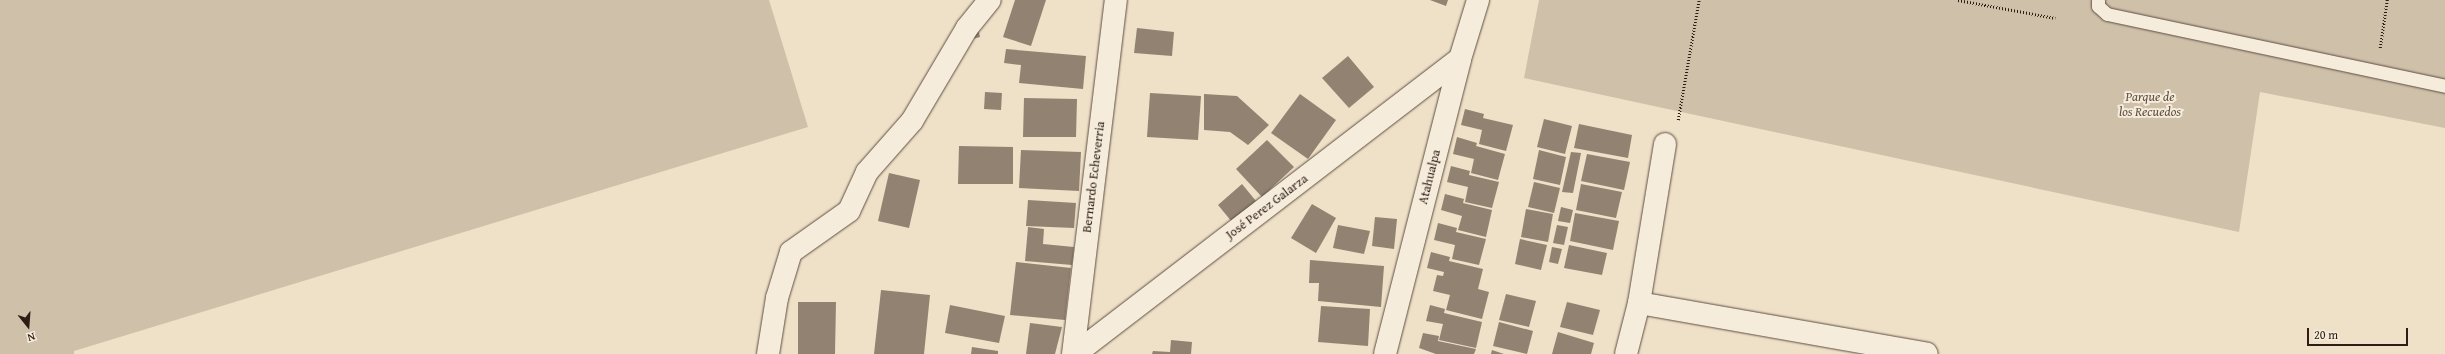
<!DOCTYPE html>
<meta charset="utf-8">
<style>
body{margin:0}
#map{position:relative;width:2445px;height:354px;overflow:hidden;background:#efe1c7;font-family:"Gentium Book Plus",serif}
div>[style]{position:absolute}
[style*='--x']{left:calc(var(--x)*1px);top:calc(var(--y)*1px);width:calc(var(--w)*1px);rotate:calc(var(--a)*1deg)}
.green>*{inset:0;background:#cec0a9}
.building>*{inset:0;background:#928272}
.path>*{height:2.5px;margin-top:-1.25px;transform-origin:0;background:repeating-linear-gradient(90deg,#2e1c15 0 1px,transparent 0 3px)}
.roads{filter:drop-shadow(0 0 1px #5e4d42) drop-shadow(0 0 1px #5e4d42)}
.lane>*{height:13px;margin:-6.5px;padding:0 6.5px;transform-origin:6.5px;border-radius:6.5px;background:#f5ecdb}
.street>*{height:22px;margin:-11px;padding:0 11px;transform-origin:11px;border-radius:11px;background:#f5ecdb}
.secondary>*{height:22px;margin:-11px;padding:0 11px;transform-origin:11px;border-radius:11px;background:#f5ecdb}
span{translate:-50% -50%;white-space:nowrap;text-align:center;line-height:1.15;-webkit-text-stroke:4px #f5ecdb;paint-order:stroke}
.park-label{font-size:13px;color:#5e4d41;font-style:italic}
.street-label{font-size:13px;color:#2e1c15}
.north{position:absolute;left:8px;top:306px;width:40px;height:40px;-webkit-text-stroke:3px #f5ecdb;paint-order:stroke;rotate:163deg;font-size:11px;font-weight:700;line-height:16px;text-align:center;color:#2e1c15}
.north::after{content:'';display:block;margin:auto;width:14px;height:18px;background:#2e1c15;clip-path:polygon(50% 0,100% 100%,50% 72%,0 100%)}
.scale{position:absolute;left:2307px;top:328px;width:101px;height:18px;box-sizing:border-box;border:2px solid #2e1c15;border-top:0;padding-left:5px;font-size:12px;line-height:14px;white-space:nowrap;color:#2e1c15;-webkit-text-stroke:3px #f5ecdb;paint-order:stroke}
</style>
<div id="map">
<div class="green">
<div style="clip-path:polygon(0 0,769px 0,808px 127px,74px 351px,74px 354px,0 354px)"></div>
<div style="clip-path:polygon(1539px 0,2445px 0,2445px 128px,2260px 92px,2239px 232px,1524px 78px)"></div>
</div>
<div class="building">
<div style="clip-path:polygon(1015px 0,1046px 0,1031px 46px,1003px 37px)"></div>
<div style="clip-path:polygon(1430px 0,1448px 0,1446px 6px)"></div>
<div style="clip-path:polygon(978px 28px,980px 37px,972px 39px)"></div>
<div style="clip-path:polygon(1137px 28px,1174px 32px,1172px 56px,1134px 53px)"></div>
<div style="clip-path:polygon(1006px 49px,1086px 56px,1083px 89px,1019px 83px,1021px 65px,1004px 63px)"></div>
<div style="clip-path:polygon(1348px 56px,1374px 87px,1349px 108px,1322px 78px)"></div>
<div style="clip-path:polygon(985px 92px,1002px 93px,1001px 110px,984px 109px)"></div>
<div style="clip-path:polygon(1150px 93px,1201px 96px,1198px 140px,1147px 137px)"></div>
<div style="clip-path:polygon(1204px 94px,1237px 96px,1269px 125px,1248px 145px,1230px 132px,1204px 130px)"></div>
<div style="clip-path:polygon(1300px 94px,1336px 120px,1308px 159px,1271px 133px)"></div>
<div style="clip-path:polygon(1024px 98px,1077px 99px,1076px 137px,1023px 137px)"></div>
<div style="clip-path:polygon(1465px 109px,1484px 114px,1483px 118px,1513px 125px,1506px 151px,1479px 144px,1482px 130px,1461px 125px)"></div>
<div style="clip-path:polygon(1544px 119px,1572px 126px,1565px 154px,1537px 147px)"></div>
<div style="clip-path:polygon(1579px 124px,1632px 135px,1628px 158px,1574px 148px)"></div>
<div style="clip-path:polygon(1457px 137px,1477px 143px,1476px 146px,1505px 154px,1498px 180px,1471px 173px,1474px 159px,1453px 154px)"></div>
<div style="clip-path:polygon(1267px 140px,1294px 167px,1262px 197px,1236px 169px)"></div>
<div style="clip-path:polygon(959px 146px,1013px 147px,1013px 184px,958px 184px)"></div>
<div style="clip-path:polygon(1021px 150px,1081px 152px,1079px 191px,1019px 188px)"></div>
<div style="clip-path:polygon(1539px 150px,1566px 157px,1560px 185px,1533px 179px)"></div>
<div style="clip-path:polygon(1571px 152px,1581px 153px,1573px 193px,1562px 192px)"></div>
<div style="clip-path:polygon(1587px 154px,1630px 162px,1624px 190px,1581px 181px)"></div>
<div style="clip-path:polygon(1451px 166px,1470px 171px,1469px 175px,1499px 182px,1492px 208px,1465px 202px,1468px 187px,1447px 182px)"></div>
<div style="clip-path:polygon(889px 173px,920px 180px,909px 228px,878px 221px)"></div>
<div style="clip-path:polygon(1534px 182px,1560px 188px,1554px 213px,1528px 207px)"></div>
<div style="clip-path:polygon(1242px 184px,1256px 201px,1232px 222px,1218px 205px)"></div>
<div style="clip-path:polygon(1581px 184px,1622px 192px,1616px 218px,1576px 210px)"></div>
<div style="clip-path:polygon(1445px 194px,1464px 199px,1463px 203px,1492px 210px,1486px 237px,1458px 230px,1462px 216px,1441px 210px)"></div>
<div style="clip-path:polygon(1028px 200px,1076px 203px,1074px 228px,1026px 226px)"></div>
<div style="clip-path:polygon(1312px 204px,1336px 218px,1316px 253px,1291px 238px)"></div>
<div style="clip-path:polygon(1561px 207px,1573px 210px,1570px 223px,1558px 221px)"></div>
<div style="clip-path:polygon(1526px 209px,1553px 214px,1548px 242px,1521px 237px)"></div>
<div style="clip-path:polygon(1575px 213px,1619px 221px,1613px 250px,1570px 241px)"></div>
<div style="clip-path:polygon(1375px 217px,1397px 219px,1394px 249px,1372px 246px)"></div>
<div style="clip-path:polygon(1438px 223px,1457px 228px,1456px 232px,1486px 239px,1479px 265px,1452px 259px,1455px 245px,1434px 240px)"></div>
<div style="clip-path:polygon(1338px 225px,1370px 231px,1364px 254px,1333px 248px)"></div>
<div style="clip-path:polygon(1557px 225px,1568px 227px,1564px 245px,1553px 243px)"></div>
<div style="clip-path:polygon(1028px 227px,1044px 229px,1043px 244px,1074px 247px,1072px 265px,1025px 261px)"></div>
<div style="clip-path:polygon(1520px 239px,1547px 245px,1541px 270px,1515px 264px)"></div>
<div style="clip-path:polygon(1569px 245px,1607px 253px,1602px 275px,1564px 268px)"></div>
<div style="clip-path:polygon(1552px 247px,1562px 249px,1558px 264px,1549px 262px)"></div>
<div style="clip-path:polygon(1431px 252px,1450px 257px,1449px 261px,1483px 269px,1478px 289px,1489px 292px,1482px 319px,1446px 310px,1450px 295px,1433px 291px,1437px 275px,1443px 276px,1444px 272px,1427px 268px)"></div>
<div style="clip-path:polygon(1310px 260px,1384px 266px,1381px 307px,1318px 301px,1319px 283px,1309px 283px)"></div>
<div style="clip-path:polygon(1016px 262px,1071px 268px,1065px 320px,1010px 315px)"></div>
<div style="clip-path:polygon(881px 290px,930px 295px,924px 354px,874px 354px)"></div>
<div style="clip-path:polygon(1506px 294px,1536px 301px,1529px 327px,1499px 320px)"></div>
<div style="clip-path:polygon(798px 302px,836px 302px,835px 354px,798px 354px)"></div>
<div style="clip-path:polygon(1567px 302px,1600px 310px,1593px 335px,1560px 327px)"></div>
<div style="clip-path:polygon(950px 305px,1005px 316px,999px 343px,945px 333px)"></div>
<div style="clip-path:polygon(1430px 305px,1445px 309px,1444px 313px,1482px 322px,1476px 348px,1439px 340px,1443px 324px,1426px 321px)"></div>
<div style="clip-path:polygon(1321px 306px,1370px 309px,1368px 346px,1318px 342px)"></div>
<div style="clip-path:polygon(1499px 322px,1533px 331px,1527px 354px,1493px 346px)"></div>
<div style="clip-path:polygon(1030px 323px,1062px 327px,1055px 354px,1026px 354px)"></div>
<div style="clip-path:polygon(1558px 332px,1594px 343px,1591px 354px,1552px 354px)"></div>
<div style="clip-path:polygon(1423px 333px,1439px 336px,1438px 341px,1476px 349px,1474px 354px,1436px 354px,1419px 348px)"></div>
<div style="clip-path:polygon(1171px 340px,1192px 342px,1191px 354px,1152px 354px,1153px 351px,1170px 352px)"></div>
<div style="clip-path:polygon(972px 347px,998px 351px,998px 354px,971px 354px)"></div>
<div style="clip-path:polygon(1492px 350px,1504px 354px,1491px 354px)"></div>
</div>
<div class="path">
<div style="--x:1958;--y:0;--w:99;--a:10.5"></div>
<div style="--x:2380;--y:48;--w:49;--a:-81.7"></div>
<div style="--x:1678;--y:120;--w:122;--a:-80.1"></div>
</div>
<div class="roads">
<div class="lane">
<div style="--x:2098;--y:0;--w:6;--a:90"></div>
<div style="--x:2098;--y:6;--w:12;--a:42"></div>
<div style="--x:2107;--y:14;--w:346;--a:12"></div>
</div>
<div class="street">
<div style="--x:1639;--y:303;--w:292;--a:10"></div>
<div style="--x:768;--y:354;--w:57;--a:-80.9"></div>
<div style="--x:777;--y:298;--w:48;--a:-73.1"></div>
<div style="--x:791;--y:252;--w:71;--a:-35.3"></div>
<div style="--x:849;--y:211;--w:43;--a:-65.2"></div>
<div style="--x:867;--y:172;--w:68;--a:-48.6"></div>
<div style="--x:912;--y:121;--w:108;--a:-59.4"></div>
<div style="--x:967;--y:28;--w:36;--a:-51"></div>
<div style="--x:1073;--y:354;--w:357;--a:-83.1"></div>
<div style="--x:1075;--y:354;--w:485;--a:-37.5"></div>
<div style="--x:1626;--y:354;--w:53;--a:-75.7"></div>
<div style="--x:1639;--y:303;--w:161;--a:-80.7"></div>
</div>
<div class="secondary">
<div style="--x:1385;--y:354;--w:304;--a:-75.7"></div>
<div style="--x:1460;--y:59;--w:62;--a:-73"></div>
</div>
</div>
<div class="park-label">
<span style="left:2150px;top:105px">Parque de<br>los Recuedos</span>
</div>
<div class="street-label">
<span style="left:1094px;top:177px;rotate:-83deg">Bernardo Echeverria</span>
<span style="left:1430px;top:177px;rotate:-76deg">Atahualpa</span>
<span style="left:1267px;top:207px;rotate:-37deg">José Perez Galarza</span>
</div>
<div class="north">N</div>
<div class="scale">20 m</div>
</div>
